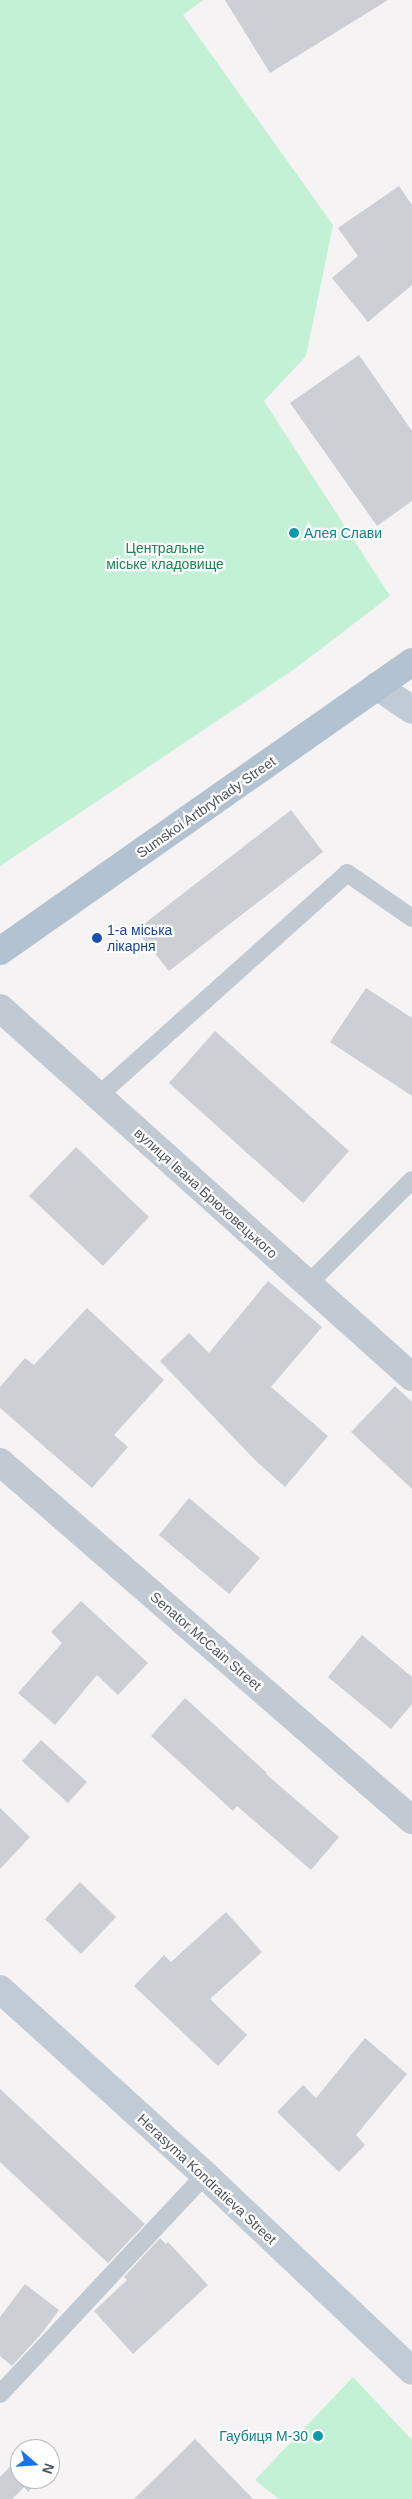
<!DOCTYPE html>
<meta charset="utf-8">
<style>
body{margin:0}
#map{position:relative;width:412px;height:2499px;overflow:hidden;background:#f5f3f3;font-family:Arial,sans-serif}
div>[style]{position:absolute}
[style*='--x']{left:calc(var(--x)*1px);top:calc(var(--y)*1px);width:calc(var(--w)*1px);rotate:calc(var(--a)*1deg)}
.green>*{inset:0;background:#c3f1d5}
.building>*{inset:0;background:#cdcfd5}
.lane>*{height:18px;margin:-9px;padding:0 9px;transform-origin:9px;border-radius:9px;background:#c1cad2}
.street>*{height:28px;margin:-14px;padding:0 14px;transform-origin:14px;border-radius:14px;background:#c1cad2}
.secondary>*{height:28px;margin:-14px;padding:0 14px;transform-origin:14px;border-radius:14px;background:#c1cbd6}
.primary>*{height:28px;margin:-14px;padding:0 14px;transform-origin:14px;border-radius:14px;background:#b3c2d1}
.dots>*{width:14px;height:14px;translate:-50% -50%;box-sizing:border-box;border:2px solid #fff;border-radius:50%}
span{translate:-50% -50%;white-space:nowrap;text-align:center;line-height:1.15;-webkit-text-stroke:4.5px #fff;paint-order:stroke}
.culture-label{font-size:14px;color:#0d838f}
.left{translate:0 -50%;text-align:left}
.right{translate:-100% -50%;text-align:right}
.park-label{font-size:14px;color:#17864f}
.street-label{font-size:14px;color:#4a5661}
.transit-label{font-size:14px;color:#164399}
.north{position:absolute;left:10px;top:2439px;width:50px;height:50px;box-sizing:border-box;background:#fff;border:1px solid #b7bbc0;border-radius:50%;rotate:109deg;font-size:14px;font-weight:700;line-height:20px;text-align:center;color:#4a5661}
.north::after{content:'';display:block;margin:auto;width:18px;height:22px;background:#1a73e8;clip-path:polygon(50% 0,100% 100%,50% 72%,0 100%)}
</style>
<div id="map">
<div class="green">
<div style="clip-path:polygon(0 0,203px 0,183px 15px,333px 225px,306px 356px,264px 401px,390px 596px,296px 668px,0 866px)"></div>
<div style="clip-path:polygon(353px 2377px,412px 2440px,412px 2499px,279px 2499px,255px 2480px)"></div>
</div>
<div class="building">
<div style="clip-path:polygon(225px 0,388px 0,270px 73px)"></div>
<div style="clip-path:polygon(399px 186px,412px 205px,412px 285px,368px 322px,332px 278px,358px 256px,338px 228px)"></div>
<div style="clip-path:polygon(359px 355px,412px 431px,412px 501px,377px 526px,290px 403px)"></div>
<div style="clip-path:polygon(291px 810px,323px 852px,169px 971px,136px 930px)"></div>
<div style="clip-path:polygon(366px 988px,412px 1018px,412px 1096px,330px 1042px)"></div>
<div style="clip-path:polygon(215px 1031px,349px 1151px,303px 1203px,169px 1083px)"></div>
<div style="clip-path:polygon(76px 1147px,149px 1217px,103px 1266px,29px 1196px)"></div>
<div style="clip-path:polygon(268px 1281px,322px 1327px,271px 1387px,328px 1436px,285px 1487px,255px 1460px,160px 1361px,189px 1333px,209px 1353px)"></div>
<div style="clip-path:polygon(87px 1308px,164px 1380px,114px 1435px,128px 1447px,92px 1488px,0 1408px,0 1387px,25px 1358px,34px 1365px)"></div>
<div style="clip-path:polygon(395px 1386px,412px 1402px,412px 1489px,351px 1432px)"></div>
<div style="clip-path:polygon(189px 1498px,260px 1558px,229px 1594px,159px 1535px)"></div>
<div style="clip-path:polygon(81px 1601px,148px 1663px,118px 1695px,97px 1675px,55px 1725px,18px 1693px,62px 1643px,51px 1632px)"></div>
<div style="clip-path:polygon(362px 1635px,412px 1677px,412px 1704px,391px 1729px,328px 1677px)"></div>
<div style="clip-path:polygon(185px 1698px,267px 1773px,266px 1774px,339px 1837px,311px 1870px,237px 1806px,233px 1811px,151px 1736px)"></div>
<div style="clip-path:polygon(41px 1740px,87px 1782px,68px 1803px,22px 1761px)"></div>
<div style="clip-path:polygon(0 1808px,30px 1837px,0 1869px)"></div>
<div style="clip-path:polygon(80px 1882px,116px 1917px,81px 1954px,45px 1919px)"></div>
<div style="clip-path:polygon(226px 1912px,262px 1952px,210px 1999px,247px 2035px,218px 2066px,134px 1986px,164px 1955px,171px 1962px)"></div>
<div style="clip-path:polygon(365px 2038px,407px 2074px,356px 2135px,365px 2145px,339px 2172px,277px 2112px,303px 2085px,316px 2098px)"></div>
<div style="clip-path:polygon(0 2089px,145px 2224px,108px 2263px,0 2162px)"></div>
<div style="clip-path:polygon(160px 2238px,166px 2244px,168px 2242px,208px 2285px,133px 2354px,94px 2311px,127px 2280px,124px 2277px)"></div>
<div style="clip-path:polygon(25px 2284px,59px 2310px,42px 2333px,12px 2366px,0 2356px,0 2317px)"></div>
<div style="clip-path:polygon(195px 2439px,253px 2499px,134px 2499px)"></div>
<div style="clip-path:polygon(35px 2440px,44px 2449px,27px 2449px)"></div>
<div style="clip-path:polygon(50px 2455px,57px 2462px,50px 2469px)"></div>
<div style="clip-path:polygon(20px 2456px,20px 2479px,41px 2479px,28px 2492px,24px 2487px,12px 2499px,0 2499px,0 2477px)"></div>
</div>
<div class="lane">
<div style="--x:98;--y:1096;--w:334;--a:-41.8"></div>
<div style="--x:347;--y:873;--w:79;--a:34.7"></div>
<div style="--x:308;--y:1284;--w:147;--a:-45"></div>
<div style="--x:0;--y:2394;--w:300;--a:-46.9"></div>
</div>
<div class="street">
<div style="--x:0;--y:1008;--w:553;--a:41.85"></div>
<div style="--x:0;--y:1462;--w:546;--a:40.99"></div>
</div>
<div class="secondary">
<div style="--x:377;--y:686;--w:42;--a:34.4"></div>
<div style="--x:0;--y:1989;--w:277;--a:42.2"></div>
<div style="--x:205;--y:2175;--w:285;--a:43.4"></div>
</div>
<div class="primary">
<div style="--x:0;--y:951;--w:503;--a:-35.05"></div>
</div>
<div class="dots">
<div style="left:294px;top:533px;background:#0f9aa8"></div>
<div style="left:97px;top:938px;background:#1a4fb4"></div>
<div style="left:318px;top:2436px;background:#0f9aa8"></div>
</div>
<div class="culture-label">
<span class="left" style="left:304px;top:533px">Алея Слави</span>
<span class="right" style="left:308px;top:2436px">Гаубиця М-30</span>
</div>
<div class="park-label">
<span style="left:165px;top:556px">Центральне<br>міське кладовище</span>
</div>
<div class="street-label">
<span style="left:206px;top:807px;rotate:-35deg">Sumskoi Artbryhady Street</span>
<span style="left:206px;top:1193px;rotate:42deg">вулиця Івана Брюховецького</span>
<span style="left:206px;top:1641px;rotate:41deg">Senator McCain Street</span>
<span style="left:207px;top:2179px;rotate:43deg">Herasyma Kondratieva Street</span>
</div>
<div class="transit-label">
<span class="left" style="left:107px;top:938px">1-а міська<br>лікарня</span>
</div>
<div class="north">N</div>
</div>
